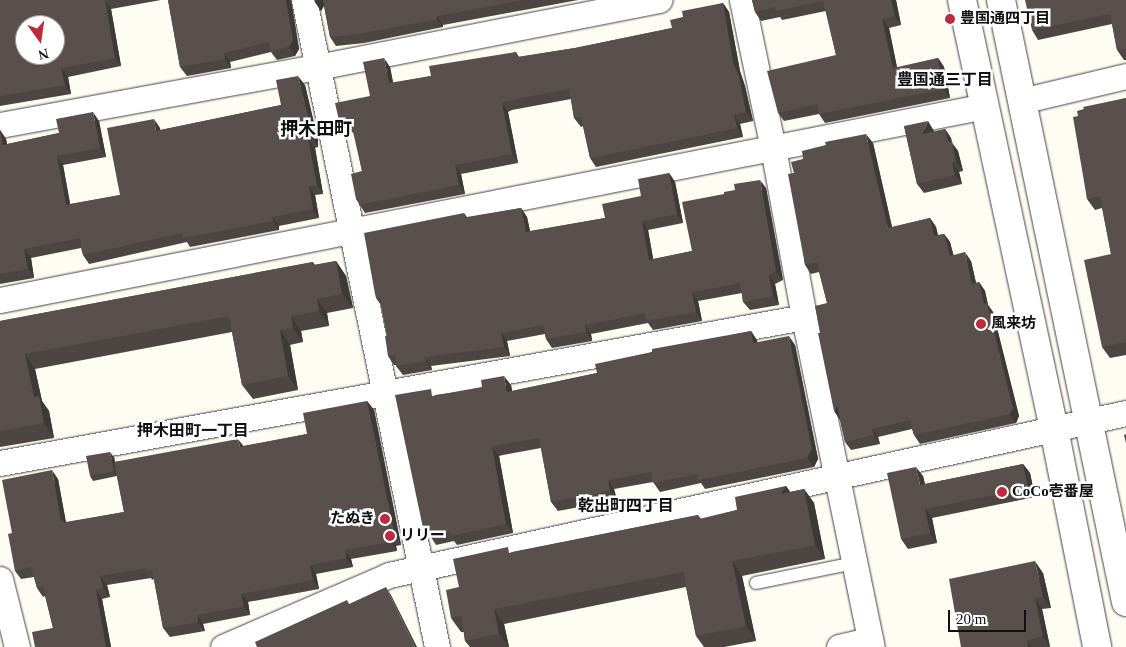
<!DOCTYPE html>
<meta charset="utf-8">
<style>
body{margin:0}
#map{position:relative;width:1126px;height:647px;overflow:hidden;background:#fffcf4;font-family:"Times New Roman","Noto Sans JP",serif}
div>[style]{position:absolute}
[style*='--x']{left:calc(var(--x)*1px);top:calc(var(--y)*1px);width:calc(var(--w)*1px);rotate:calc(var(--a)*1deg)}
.roads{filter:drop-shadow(0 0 1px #434343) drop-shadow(0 0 1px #434343)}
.service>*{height:12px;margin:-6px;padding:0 6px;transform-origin:6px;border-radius:6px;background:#fff}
.minor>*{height:25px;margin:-12.5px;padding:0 12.5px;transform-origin:12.5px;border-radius:12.5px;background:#fff}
.tertiary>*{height:28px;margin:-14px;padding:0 14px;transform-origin:14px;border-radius:14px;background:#fff}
.wall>*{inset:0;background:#4d4542}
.shaded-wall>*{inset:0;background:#3e3836}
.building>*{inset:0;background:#59504d}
.dots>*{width:14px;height:14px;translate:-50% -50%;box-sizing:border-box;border:2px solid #fff;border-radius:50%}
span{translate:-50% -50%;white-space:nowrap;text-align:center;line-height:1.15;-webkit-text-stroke:5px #fff;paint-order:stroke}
.poi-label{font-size:15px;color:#101010;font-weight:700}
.left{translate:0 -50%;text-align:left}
.right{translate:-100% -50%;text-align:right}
.neighbourhood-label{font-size:16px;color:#101010;font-weight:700}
.quarter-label{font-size:18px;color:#101010;font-weight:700}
.north{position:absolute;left:15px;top:15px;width:50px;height:50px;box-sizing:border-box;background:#fff;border:1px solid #9f9f9f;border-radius:50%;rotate:166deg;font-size:14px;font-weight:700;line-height:20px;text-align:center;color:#101010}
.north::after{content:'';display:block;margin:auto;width:18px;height:22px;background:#bd2b3f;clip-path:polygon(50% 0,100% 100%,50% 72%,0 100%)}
.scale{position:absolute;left:948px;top:610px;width:78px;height:22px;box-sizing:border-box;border:2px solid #101010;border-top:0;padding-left:6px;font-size:15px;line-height:18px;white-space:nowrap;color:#101010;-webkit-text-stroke:4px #fff;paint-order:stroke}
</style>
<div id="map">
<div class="roads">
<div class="service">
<div style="--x:756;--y:583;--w:100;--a:-11.5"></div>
</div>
<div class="minor">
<div style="--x:304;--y:0;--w:661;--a:78.38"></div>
<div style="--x:742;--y:0;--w:151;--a:78.2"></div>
<div style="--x:773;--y:148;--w:172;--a:79.6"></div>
<div style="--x:804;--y:317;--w:337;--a:78.4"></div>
<div style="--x:1021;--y:101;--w:108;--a:-13.4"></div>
<div style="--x:0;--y:125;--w:322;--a:-10.4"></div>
<div style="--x:317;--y:67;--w:349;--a:-11.1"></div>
<div style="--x:0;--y:300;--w:1004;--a:-11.14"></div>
<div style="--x:0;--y:463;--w:817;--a:-10.29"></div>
<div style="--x:0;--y:579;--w:70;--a:76"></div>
<div style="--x:223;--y:647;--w:181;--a:-23.4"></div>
<div style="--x:389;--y:575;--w:755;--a:-12.4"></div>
<div style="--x:839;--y:647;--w:32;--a:-13"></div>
</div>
<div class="tertiary">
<div style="--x:962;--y:0;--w:439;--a:77.9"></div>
<div style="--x:1054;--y:429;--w:222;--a:78.8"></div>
<div style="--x:1001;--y:0;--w:615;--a:78.27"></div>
</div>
</div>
<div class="wall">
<div style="clip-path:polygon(0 0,161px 0,111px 9px,121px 66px,68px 77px,71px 94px,0 106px)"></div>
<div style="clip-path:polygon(168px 0,291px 0,299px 49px,295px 56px,277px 60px,271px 52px,230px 62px,231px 68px,187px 76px,180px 67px)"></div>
<div style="clip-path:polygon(314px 0,578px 0,443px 25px,443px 27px,364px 43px,336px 46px,330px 37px,324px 6px,321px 11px,315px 2px)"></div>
<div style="clip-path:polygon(752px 0,896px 0,901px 25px,889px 28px,897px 68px,938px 58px,944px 67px,950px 98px,825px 123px,819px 114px,784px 121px,778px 113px,836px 55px,826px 11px,782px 20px,780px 17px,761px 21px,755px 12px)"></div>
<div style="clip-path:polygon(1126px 0,1126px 60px,1124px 60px,1117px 50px,1112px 24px,1038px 40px,1032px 30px)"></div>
<div style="clip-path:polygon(723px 3px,729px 12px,740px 71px,745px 86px,753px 121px,740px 124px,743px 137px,596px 167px,590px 158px,583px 126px,581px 127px,574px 118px,571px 99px,512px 110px,508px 112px,518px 163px,461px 174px,465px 194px,365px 213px,356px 199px,362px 171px,354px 132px,346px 134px,340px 125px,370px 96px,390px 67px,393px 83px,431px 76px,516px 52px,519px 57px,575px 48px,672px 28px,683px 17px)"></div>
<div style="clip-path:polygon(305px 85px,318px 140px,318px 147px,315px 148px,323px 194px,315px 195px,319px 218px,279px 226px,279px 230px,190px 247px,187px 242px,89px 264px,83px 255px,81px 248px,31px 258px,34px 278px,0 284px,0 130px,6px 139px,7px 144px,59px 133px,99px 121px,106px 157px,63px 165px,70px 204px,120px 195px,160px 128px,160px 130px,281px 105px)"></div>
<div style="clip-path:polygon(1126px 98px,1126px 355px,1110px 358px,1102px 347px,1111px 254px,1102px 208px,1095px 210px,1087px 199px,1078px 116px,1084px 109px)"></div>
<div style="clip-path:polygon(904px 126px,934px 131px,934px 132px,945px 129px,951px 138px,952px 143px,958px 151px,963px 171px,959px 172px,962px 184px,924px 193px,917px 184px)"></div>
<div style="clip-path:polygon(873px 143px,892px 227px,930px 218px,936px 227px,938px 235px,944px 234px,950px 242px,953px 255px,971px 261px,976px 283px,979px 282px,985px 291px,988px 305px,993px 312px,1019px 416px,1016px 423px,920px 444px,914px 435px,912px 429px,878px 437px,880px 444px,851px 450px,845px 442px,820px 333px,827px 303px,819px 272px,811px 274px,805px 265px,794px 173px,803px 159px,826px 145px)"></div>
<div style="clip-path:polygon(669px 173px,675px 182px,683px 223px,648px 230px,653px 259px,692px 251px,766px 188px,783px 280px,775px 284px,779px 305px,750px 310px,743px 302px,742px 293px,698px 301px,702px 321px,653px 330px,648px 323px,591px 334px,592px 341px,552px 348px,546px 339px,545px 334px,507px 341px,510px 356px,431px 366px,432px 370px,403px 375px,396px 366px,396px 365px,394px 365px,388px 356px,387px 336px,381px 305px,376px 298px,464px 213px,467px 217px,521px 208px,527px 217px,530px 231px,605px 218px,641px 196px)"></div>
<div style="clip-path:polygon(336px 261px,346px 276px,353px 308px,327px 313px,329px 326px,301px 331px,303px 342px,290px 345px,298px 390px,253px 399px,242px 385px,232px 332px,35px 369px,42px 401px,49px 411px,54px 438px,0 447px,0 321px,313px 262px,315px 265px)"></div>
<div style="clip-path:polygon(751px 331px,757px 342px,795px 345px,818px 459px,814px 467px,705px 489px,701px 483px,660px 492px,653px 482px,614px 489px,617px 500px,558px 511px,551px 502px,541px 448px,503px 455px,499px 456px,513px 533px,457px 545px,454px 541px,436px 545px,431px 537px,429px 538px,423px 528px,435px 395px,511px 385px,512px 391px,597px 373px,652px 352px)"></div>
<div style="clip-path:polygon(367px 401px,374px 410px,401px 545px,396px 546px,397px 551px,351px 559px,353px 567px,316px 574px,319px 589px,248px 602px,250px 615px,203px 624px,205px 631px,170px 637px,163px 628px,154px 579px,152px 580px,151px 578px,107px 585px,110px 597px,102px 599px,111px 647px,35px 647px,53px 628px,45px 596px,43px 597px,37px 588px,34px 577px,21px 579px,15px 571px,12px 533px,58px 479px,66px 522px,124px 512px,117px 476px,93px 481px,90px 476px,114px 457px,115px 462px,243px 446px,307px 434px)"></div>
<div style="clip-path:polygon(1023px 464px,1030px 473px,1035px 497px,932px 518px,937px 543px,908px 549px,901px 539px,923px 476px,925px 484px)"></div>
<div style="clip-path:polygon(786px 486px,790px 492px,804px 489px,814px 503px,825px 559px,742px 576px,756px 641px,724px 647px,704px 647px,696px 636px,686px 587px,504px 624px,509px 647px,470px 647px,465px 641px,464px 632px,461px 632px,451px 618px,459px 587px,512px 552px,698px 515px,701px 519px,737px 510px)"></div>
<div style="clip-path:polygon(1043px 573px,1051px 608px,1042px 609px,1050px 647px,961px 647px)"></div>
</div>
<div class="shaded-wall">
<div style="clip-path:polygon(105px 0,111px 9px,121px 66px,115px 58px)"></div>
<div style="clip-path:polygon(286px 0,291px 0,299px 49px,295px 56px,289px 47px)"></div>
<div style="clip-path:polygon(316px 0,327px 0,321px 11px,315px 2px)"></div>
<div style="clip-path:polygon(891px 0,896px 0,901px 25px,895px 16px)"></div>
<div style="clip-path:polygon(723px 3px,729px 12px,740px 71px,745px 86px,753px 121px,746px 112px,733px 62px)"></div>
<div style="clip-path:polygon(437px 16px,443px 25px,443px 27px,437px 19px)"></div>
<div style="clip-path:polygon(882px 19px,889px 28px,899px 77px,893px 68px)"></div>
<div style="clip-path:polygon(224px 53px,230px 62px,231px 68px,225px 59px)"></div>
<div style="clip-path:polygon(384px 58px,390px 67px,395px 92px,389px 83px)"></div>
<div style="clip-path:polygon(938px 58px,944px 67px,950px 98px,943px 89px)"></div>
<div style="clip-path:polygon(61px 68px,68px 77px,71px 94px,65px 85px)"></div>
<div style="clip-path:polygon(298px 76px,305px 85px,318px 140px,318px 147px,312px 138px)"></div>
<div style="clip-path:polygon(502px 103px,508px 112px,518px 163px,512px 154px)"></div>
<div style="clip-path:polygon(93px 112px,99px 121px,106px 157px,100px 148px)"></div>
<div style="clip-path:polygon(734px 115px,740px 124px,743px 137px,737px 128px)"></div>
<div style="clip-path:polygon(154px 119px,160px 128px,162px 140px,156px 131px)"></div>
<div style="clip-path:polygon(928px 121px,934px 131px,928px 144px,922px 134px)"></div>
<div style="clip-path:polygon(945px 129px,951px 138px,952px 143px,958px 151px,963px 171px,956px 162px,948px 142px)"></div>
<div style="clip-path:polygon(0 130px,6px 139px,9px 154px,3px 145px)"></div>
<div style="clip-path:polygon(866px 134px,873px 143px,894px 236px,888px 228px)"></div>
<div style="clip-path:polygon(308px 139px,315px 148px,323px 194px,317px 185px)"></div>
<div style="clip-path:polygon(57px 156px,63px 165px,72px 214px,66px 205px)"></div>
<div style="clip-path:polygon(952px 162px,959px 172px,962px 184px,955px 175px)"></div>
<div style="clip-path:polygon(455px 165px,461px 174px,465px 194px,459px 185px)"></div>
<div style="clip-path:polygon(669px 173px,675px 182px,683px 223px,677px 214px)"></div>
<div style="clip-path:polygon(760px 180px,766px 188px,783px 280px,776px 271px)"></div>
<div style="clip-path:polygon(309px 186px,315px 195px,319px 218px,313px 209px)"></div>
<div style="clip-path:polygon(521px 208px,527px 217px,532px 241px,526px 232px)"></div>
<div style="clip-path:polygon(272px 217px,279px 226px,279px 230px,273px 221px)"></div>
<div style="clip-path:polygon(930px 218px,936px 227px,940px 245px,934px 236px)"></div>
<div style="clip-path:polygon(642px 221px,648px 230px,655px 269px,649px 260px)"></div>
<div style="clip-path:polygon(944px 234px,950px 242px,956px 264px,950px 256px)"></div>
<div style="clip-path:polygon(24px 249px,31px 258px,34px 278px,28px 269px)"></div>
<div style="clip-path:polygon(965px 252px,971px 261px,978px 292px,972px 284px)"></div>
<div style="clip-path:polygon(336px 261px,346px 276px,353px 308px,342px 294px)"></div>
<div style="clip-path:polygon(769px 275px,775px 284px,779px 305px,773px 296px)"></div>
<div style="clip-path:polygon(979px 282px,985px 291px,988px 305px,993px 312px,1019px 416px,1016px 423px,1010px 414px)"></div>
<div style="clip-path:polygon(692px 292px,698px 301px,702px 321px,696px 312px)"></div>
<div style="clip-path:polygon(317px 299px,327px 313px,329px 326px,319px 311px)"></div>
<div style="clip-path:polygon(291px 316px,301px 331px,303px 342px,293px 328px)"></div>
<div style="clip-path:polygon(585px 325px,591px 334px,592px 341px,586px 332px)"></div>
<div style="clip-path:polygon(280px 330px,290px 345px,298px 390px,288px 376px)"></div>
<div style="clip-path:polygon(751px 331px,757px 340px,759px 352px,753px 343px)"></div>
<div style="clip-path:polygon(501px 333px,507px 341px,510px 356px,504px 347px)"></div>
<div style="clip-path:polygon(789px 336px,795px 345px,818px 459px,814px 467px,807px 458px)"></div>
<div style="clip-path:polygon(25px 354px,35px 369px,42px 401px,49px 411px,54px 438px,44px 423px,34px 397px)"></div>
<div style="clip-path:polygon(425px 357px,431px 366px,432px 370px,426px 361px)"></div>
<div style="clip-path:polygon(504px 376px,511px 385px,514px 402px,507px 392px)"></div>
<div style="clip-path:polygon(367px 401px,374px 410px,401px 545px,395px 536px)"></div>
<div style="clip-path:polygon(837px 405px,843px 414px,840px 420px,834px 411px)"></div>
<div style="clip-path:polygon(872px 429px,878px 437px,880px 444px,874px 435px)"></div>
<div style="clip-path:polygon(238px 439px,245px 448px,240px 447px)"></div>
<div style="clip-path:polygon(492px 447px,499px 456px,513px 533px,506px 524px)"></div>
<div style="clip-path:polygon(110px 452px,114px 457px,117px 476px,114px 471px)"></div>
<div style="clip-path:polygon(1023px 464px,1030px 473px,1035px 497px,1028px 488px)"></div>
<div style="clip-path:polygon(916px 467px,923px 476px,927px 494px,920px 485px)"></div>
<div style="clip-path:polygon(52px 470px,58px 479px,66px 524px,61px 521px)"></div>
<div style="clip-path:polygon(608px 480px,614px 489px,617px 500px,610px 491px)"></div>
<div style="clip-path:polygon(786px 486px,796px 500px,781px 494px)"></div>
<div style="clip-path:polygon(804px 489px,814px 503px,825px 559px,815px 545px)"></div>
<div style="clip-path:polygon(925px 509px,932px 518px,937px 543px,930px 533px)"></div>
<div style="clip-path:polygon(390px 537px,396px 546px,397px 551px,391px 542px)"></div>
<div style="clip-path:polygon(345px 550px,351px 559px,353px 567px,346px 558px)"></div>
<div style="clip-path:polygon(732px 561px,742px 576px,756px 641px,746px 626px)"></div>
<div style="clip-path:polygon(1035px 561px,1043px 573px,1051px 608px,1043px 597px)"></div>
<div style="clip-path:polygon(310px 565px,316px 574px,319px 589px,313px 580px)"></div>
<div style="clip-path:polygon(100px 576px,107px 585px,110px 597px,103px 588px)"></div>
<div style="clip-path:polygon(386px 587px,391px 595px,417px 647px,415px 647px)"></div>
<div style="clip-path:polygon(96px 590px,102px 599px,111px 647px,106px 647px)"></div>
<div style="clip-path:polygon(241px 594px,248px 602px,250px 615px,244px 606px)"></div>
<div style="clip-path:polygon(1035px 598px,1042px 609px,1050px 647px,1043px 636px)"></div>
<div style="clip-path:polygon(494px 609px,504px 624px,509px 647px,499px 634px)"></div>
<div style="clip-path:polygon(197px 615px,203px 624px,205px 631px,198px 622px)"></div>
<div style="clip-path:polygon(1027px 640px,1032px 647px,1028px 647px)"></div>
</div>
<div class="building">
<div style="clip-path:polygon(evenodd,0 0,105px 0,115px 58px,61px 68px,65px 85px,0 96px,0 0,25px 25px,55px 25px,55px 55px,25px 55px,25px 25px)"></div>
<div style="clip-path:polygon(168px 0,286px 0,293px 40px,289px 47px,270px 51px,269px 42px,224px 53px,225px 59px,180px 67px)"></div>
<div style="clip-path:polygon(323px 0,523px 0,437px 16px,437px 19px,358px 34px,330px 37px)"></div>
<div style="clip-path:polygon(752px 0,891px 0,895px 16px,882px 19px,893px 68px,938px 58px,943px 89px,819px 114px,817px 104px,778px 113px,767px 71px,836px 55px,823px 1px,776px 11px,775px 7px,755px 12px)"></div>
<div style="clip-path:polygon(1025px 0,1126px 0,1126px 49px,1117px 50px,1110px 14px,1032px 30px)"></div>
<div style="clip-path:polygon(723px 3px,733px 62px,739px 77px,746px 112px,734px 115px,737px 128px,590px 158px,581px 117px,574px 118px,569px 89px,506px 101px,502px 103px,512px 154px,455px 165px,459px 185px,359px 205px,358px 198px,356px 199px,351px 174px,362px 171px,351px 123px,340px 125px,335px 103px,370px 96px,363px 62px,384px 58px,389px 83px,431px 76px,429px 66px,516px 52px,517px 57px,575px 48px,672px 28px,670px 20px,683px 17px,682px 11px)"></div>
<div style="clip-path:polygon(298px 76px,312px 131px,312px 138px,308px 139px,317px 185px,309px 186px,313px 209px,272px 217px,273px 221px,183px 238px,182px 233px,83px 255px,80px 238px,24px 249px,28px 269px,0 274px,0 131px,3px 145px,59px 133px,56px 119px,93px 112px,100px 148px,57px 156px,66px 205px,120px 195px,107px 128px,154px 119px,156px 131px,281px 105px,276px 80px)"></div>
<div style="clip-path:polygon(1126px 98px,1126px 342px,1102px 347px,1084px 260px,1111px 254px,1100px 196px,1087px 199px,1073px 117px,1078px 116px,1077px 111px,1084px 109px,1083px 107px)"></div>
<div style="clip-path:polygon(928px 121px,922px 134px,945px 129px,948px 142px,952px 141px,956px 162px,952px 162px,955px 175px,917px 184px,904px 126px)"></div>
<div style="clip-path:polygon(866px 134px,888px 228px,930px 218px,934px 236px,944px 234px,950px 256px,965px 252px,972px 284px,979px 282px,984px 304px,987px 303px,1013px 408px,1010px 414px,914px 435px,910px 420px,872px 429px,874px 435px,845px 442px,837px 405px,834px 411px,818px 333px,820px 333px,815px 306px,827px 303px,817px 262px,805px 265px,788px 174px,794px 173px,791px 162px,803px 159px,802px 151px,826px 145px,825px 142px)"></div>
<div style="clip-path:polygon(669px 173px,677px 214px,642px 221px,649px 260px,692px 251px,682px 202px,724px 194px,724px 192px,735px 190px,734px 184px,760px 180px,776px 271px,769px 275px,773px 296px,743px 302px,740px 283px,692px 292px,696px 312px,646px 321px,645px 313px,585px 325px,586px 332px,546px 339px,543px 325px,501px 333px,504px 347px,425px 357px,426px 361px,396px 366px,395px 355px,388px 356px,385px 336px,387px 336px,380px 298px,376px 298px,375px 294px,364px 233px,464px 213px,465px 218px,521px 208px,526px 232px,605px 218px,602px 204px,641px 196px,638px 179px)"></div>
<div style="clip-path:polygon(336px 261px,342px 294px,317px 299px,319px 311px,291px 316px,293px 328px,280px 330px,288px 376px,242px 385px,229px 316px,25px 354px,34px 397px,39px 396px,44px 423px,0 431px,0 321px,313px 262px,313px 265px)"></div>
<div style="clip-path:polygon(751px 331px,753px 343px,789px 336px,812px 449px,807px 458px,698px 480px,697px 474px,653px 483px,651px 472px,608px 480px,610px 491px,551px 502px,539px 438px,496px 445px,492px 447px,506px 524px,451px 536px,450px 532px,430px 536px,428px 527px,423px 528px,395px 395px,431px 389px,432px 396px,482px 387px,481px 380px,504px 376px,507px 392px,597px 373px,595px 364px,652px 352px,652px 349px)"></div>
<div style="clip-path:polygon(367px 401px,395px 536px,390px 537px,391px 542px,345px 550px,346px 558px,310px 565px,313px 580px,241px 594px,244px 606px,197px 615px,198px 622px,163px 628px,152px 570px,146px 571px,146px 568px,100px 576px,103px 588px,96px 590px,106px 647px,35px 647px,32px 632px,53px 628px,43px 586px,37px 588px,31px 567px,15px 571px,8px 534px,12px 533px,2px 480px,52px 470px,61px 521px,63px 520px,64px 523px,124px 512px,114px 462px,238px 439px,240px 447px,307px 434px,303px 413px)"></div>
<div style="clip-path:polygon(1126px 434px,1126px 443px,1124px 435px)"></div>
<div style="clip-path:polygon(110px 452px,114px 471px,90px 476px,86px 456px)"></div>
<div style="clip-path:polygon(1023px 464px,1028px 488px,925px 509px,930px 533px,901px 539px,887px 473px,916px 467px,920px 485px)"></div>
<div style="clip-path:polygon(786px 486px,781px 494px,804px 489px,815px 545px,732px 561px,746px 626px,696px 636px,683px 572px,494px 609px,499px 634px,465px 641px,461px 616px,451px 618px,446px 590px,459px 587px,453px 559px,508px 547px,509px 553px,698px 515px,699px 519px,737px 510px,735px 497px)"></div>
<div style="clip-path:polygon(1035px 561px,1043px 597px,1035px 598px,1043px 636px,1027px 640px,1028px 647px,961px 647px,949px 579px)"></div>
<div style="clip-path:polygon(386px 587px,415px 647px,257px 647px,255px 642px,347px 600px,349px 604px)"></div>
</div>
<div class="dots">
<div style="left:950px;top:19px;background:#bd2b3f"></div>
<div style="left:981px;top:324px;background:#bd2b3f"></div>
<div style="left:1002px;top:492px;background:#bd2b3f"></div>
<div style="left:385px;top:519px;background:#bd2b3f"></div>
<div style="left:390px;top:536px;background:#bd2b3f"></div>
</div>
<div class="poi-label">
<span class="left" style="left:960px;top:19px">豊国通四丁目</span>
<span class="left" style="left:991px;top:324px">風来坊</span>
<span class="left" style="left:1012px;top:492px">CoCo壱番屋</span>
<span class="right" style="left:375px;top:519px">たぬき</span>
<span class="left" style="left:400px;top:536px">リリー</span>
</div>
<div class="neighbourhood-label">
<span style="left:945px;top:80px">豊国通三丁目</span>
<span style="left:193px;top:431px">押木田町一丁目</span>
<span style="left:626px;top:506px">乾出町四丁目</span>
</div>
<div class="quarter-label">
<span style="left:316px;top:129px">押木田町</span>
</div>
<div class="north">N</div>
<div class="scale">20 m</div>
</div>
